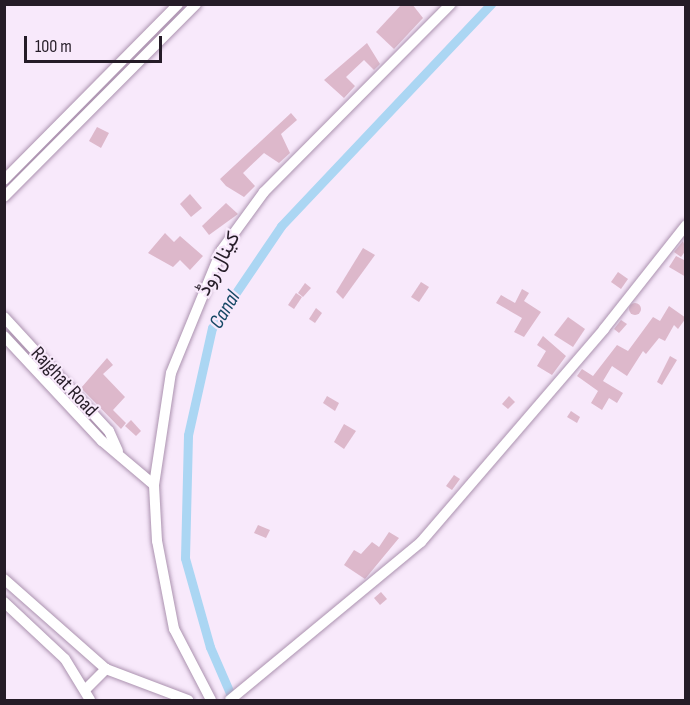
<!DOCTYPE html>
<meta charset="utf-8">
<style>
body{margin:0}
#map{position:relative;width:690px;height:705px;overflow:hidden;background:#f8e9fb;font-family:"Sofia Sans Condensed",Vazirmatn,sans-serif}
div>[style]{position:absolute}
[style*='--x']{left:calc(var(--x)*1px);top:calc(var(--y)*1px);width:calc(var(--w)*1px);rotate:calc(var(--a)*1deg)}
.canal>*{height:9px;margin:-4.5px;padding:0 4.5px;transform-origin:4.5px;border-radius:4.5px;background:#abd6f3}
.building>*{inset:0;background:#ddb8cb}
.round{border-radius:50%}
.roads{filter:drop-shadow(0 0 2px #ab92af) drop-shadow(0 0 2px #ab92af)}
.minor>*{height:10px;margin:-5px;padding:0 5px;transform-origin:5px;border-radius:5px;background:#fff}
span{translate:-50% -50%;white-space:nowrap;text-align:center;line-height:1.15;-webkit-text-stroke:4.5px #f8e9fb;paint-order:stroke}
.street-label{font-size:20px;color:#251c27}
.water-label{font-size:21px;color:#154865;font-style:italic}
.frame{position:absolute;inset:0;border:6px solid #251c27;pointer-events:none}
.scale{position:absolute;left:24px;top:36px;width:138px;height:27px;box-sizing:border-box;border:3px solid #251c27;border-top:0;padding-left:8px;font-size:18px;line-height:21px;white-space:nowrap;color:#251c27;-webkit-text-stroke:4px #f8e9fb;paint-order:stroke}
</style>
<div id="map">
<div class="canal">
<div style="--x:233;--y:700;--w:58;--a:-113.5"></div>
<div style="--x:210;--y:647;--w:92;--a:-105.7"></div>
<div style="--x:185;--y:558;--w:123;--a:-88.6"></div>
<div style="--x:188;--y:435;--w:110;--a:-77.4"></div>
<div style="--x:212;--y:328;--w:123;--a:-55.9"></div>
<div style="--x:281;--y:226;--w:306;--a:-46.6"></div>
</div>
<div class="building">
<div style="clip-path:polygon(402px 4px,412px 4px,423px 18px,394px 49px,376px 32px)"></div>
<div style="clip-path:polygon(367px 43px,380px 64px,374px 70px,364px 60px,346px 77px,355px 86px,344px 98px,324px 80px)"></div>
<div style="clip-path:polygon(291px 113px,297px 120px,281px 134px,290px 153px,279px 163px,264px 153px,243px 173px,255px 186px,244px 197px,226px 186px,220px 179px)"></div>
<div style="clip-path:polygon(97px 127px,109px 133px,101px 148px,89px 141px)"></div>
<div style="clip-path:polygon(190px 194px,202px 208px,191px 217px,180px 204px)"></div>
<div style="clip-path:polygon(226px 203px,238px 214px,209px 235px,202px 226px)"></div>
<div style="clip-path:polygon(165px 233px,174px 242px,180px 236px,203px 256px,190px 270px,180px 260px,173px 267px,148px 253px)"></div>
<div style="clip-path:polygon(683px 241px,686px 250px,681px 257px,674px 252px)"></div>
<div style="clip-path:polygon(363px 248px,375px 255px,343px 299px,336px 292px)"></div>
<div style="clip-path:polygon(676px 256px,686px 261px,686px 277px,669px 267px)"></div>
<div style="clip-path:polygon(618px 272px,628px 279px,621px 289px,611px 282px)"></div>
<div style="clip-path:polygon(421px 282px,429px 287px,419px 302px,411px 297px)"></div>
<div style="clip-path:polygon(305px 283px,311px 288px,303px 297px,298px 293px)"></div>
<div style="clip-path:polygon(522px 289px,529px 293px,524px 301px,541px 312px,524px 337px,514px 332px,522px 318px,496px 303px,501px 295px,515px 303px)"></div>
<div style="clip-path:polygon(296px 293px,302px 297px,294px 309px,288px 305px)"></div>
<div class="round" style="left:629px;top:303px;width:12px;height:12px"></div>
<div style="clip-path:polygon(669px 306px,686px 318px,678px 329px,674px 325px,665px 341px,659px 338px,646px 354px,643px 351px,627px 376px,612px 366px,603px 381px,623px 393px,617px 403px,609px 398px,602px 410px,591px 403px,598px 391px,577px 376px,582px 369px,593px 376px,617px 345px,628px 351px,653px 317px,660px 321px)"></div>
<div style="clip-path:polygon(316px 308px,322px 313px,315px 323px,309px 319px)"></div>
<div style="clip-path:polygon(568px 317px,585px 329px,573px 347px,554px 335px)"></div>
<div style="clip-path:polygon(621px 320px,627px 324px,619px 333px,614px 329px)"></div>
<div style="clip-path:polygon(543px 336px,566px 356px,552px 375px,537px 366px,546px 351px,537px 345px)"></div>
<div style="clip-path:polygon(670px 356px,677px 360px,662px 385px,657px 382px)"></div>
<div style="clip-path:polygon(107px 358px,113px 365px,103px 374px,125px 397px,113px 410px,126px 423px,121px 429px,81px 388px)"></div>
<div style="clip-path:polygon(327px 396px,339px 403px,335px 411px,323px 403px)"></div>
<div style="clip-path:polygon(509px 396px,515px 402px,508px 409px,502px 404px)"></div>
<div style="clip-path:polygon(571px 411px,580px 417px,577px 423px,567px 417px)"></div>
<div style="clip-path:polygon(131px 420px,141px 431px,136px 436px,125px 426px)"></div>
<div style="clip-path:polygon(344px 424px,356px 431px,344px 449px,334px 442px)"></div>
<div style="clip-path:polygon(454px 475px,460px 479px,452px 490px,446px 486px)"></div>
<div style="clip-path:polygon(258px 525px,270px 530px,266px 538px,254px 533px)"></div>
<div style="clip-path:polygon(389px 532px,399px 538px,365px 579px,344px 565px,354px 550px,361px 554px,372px 542px,379px 547px)"></div>
<div style="clip-path:polygon(381px 592px,387px 599px,380px 605px,374px 598px)"></div>
</div>
<div class="roads">
<div class="minor">
<div style="--x:4;--y:180;--w:247;--a:-45.3"></div>
<div style="--x:4;--y:197;--w:272;--a:-45.1"></div>
<div style="--x:4;--y:317;--w:155;--a:47.4"></div>
<div style="--x:109;--y:431;--w:22;--a:66"></div>
<div style="--x:4;--y:336;--w:144;--a:47"></div>
<div style="--x:102;--y:441;--w:68;--a:40.2"></div>
<div style="--x:4;--y:579;--w:136;--a:41.4"></div>
<div style="--x:106;--y:669;--w:88;--a:20.7"></div>
<div style="--x:4;--y:602;--w:83;--a:43.1"></div>
<div style="--x:65;--y:659;--w:48;--a:58.6"></div>
<div style="--x:85;--y:690;--w:30;--a:-45"></div>
<div style="--x:211;--y:700;--w:80;--a:-117.5"></div>
<div style="--x:174;--y:629;--w:90;--a:-100.9"></div>
<div style="--x:157;--y:541;--w:56;--a:-93.1"></div>
<div style="--x:154;--y:485;--w:113;--a:-81.4"></div>
<div style="--x:171;--y:373;--w:132;--a:-67.7"></div>
<div style="--x:221;--y:251;--w:73;--a:-53.9"></div>
<div style="--x:264;--y:192;--w:265;--a:-45.2"></div>
<div style="--x:230;--y:700;--w:248;--a:-39.6"></div>
<div style="--x:421;--y:542;--w:281;--a:-49.3"></div>
<div style="--x:604;--y:329;--w:132;--a:-51.7"></div>
</div>
</div>
<div class="street-label">
<span style="left:219px;top:264px;rotate:-62deg">کینال روڈ</span>
<span style="left:64px;top:382px;rotate:47deg">Rajghat Road</span>
</div>
<div class="water-label">
<span style="left:225px;top:310px;rotate:-59deg">Canal</span>
</div>
<div class="frame"></div>
<div class="scale">100 m</div>
</div>
